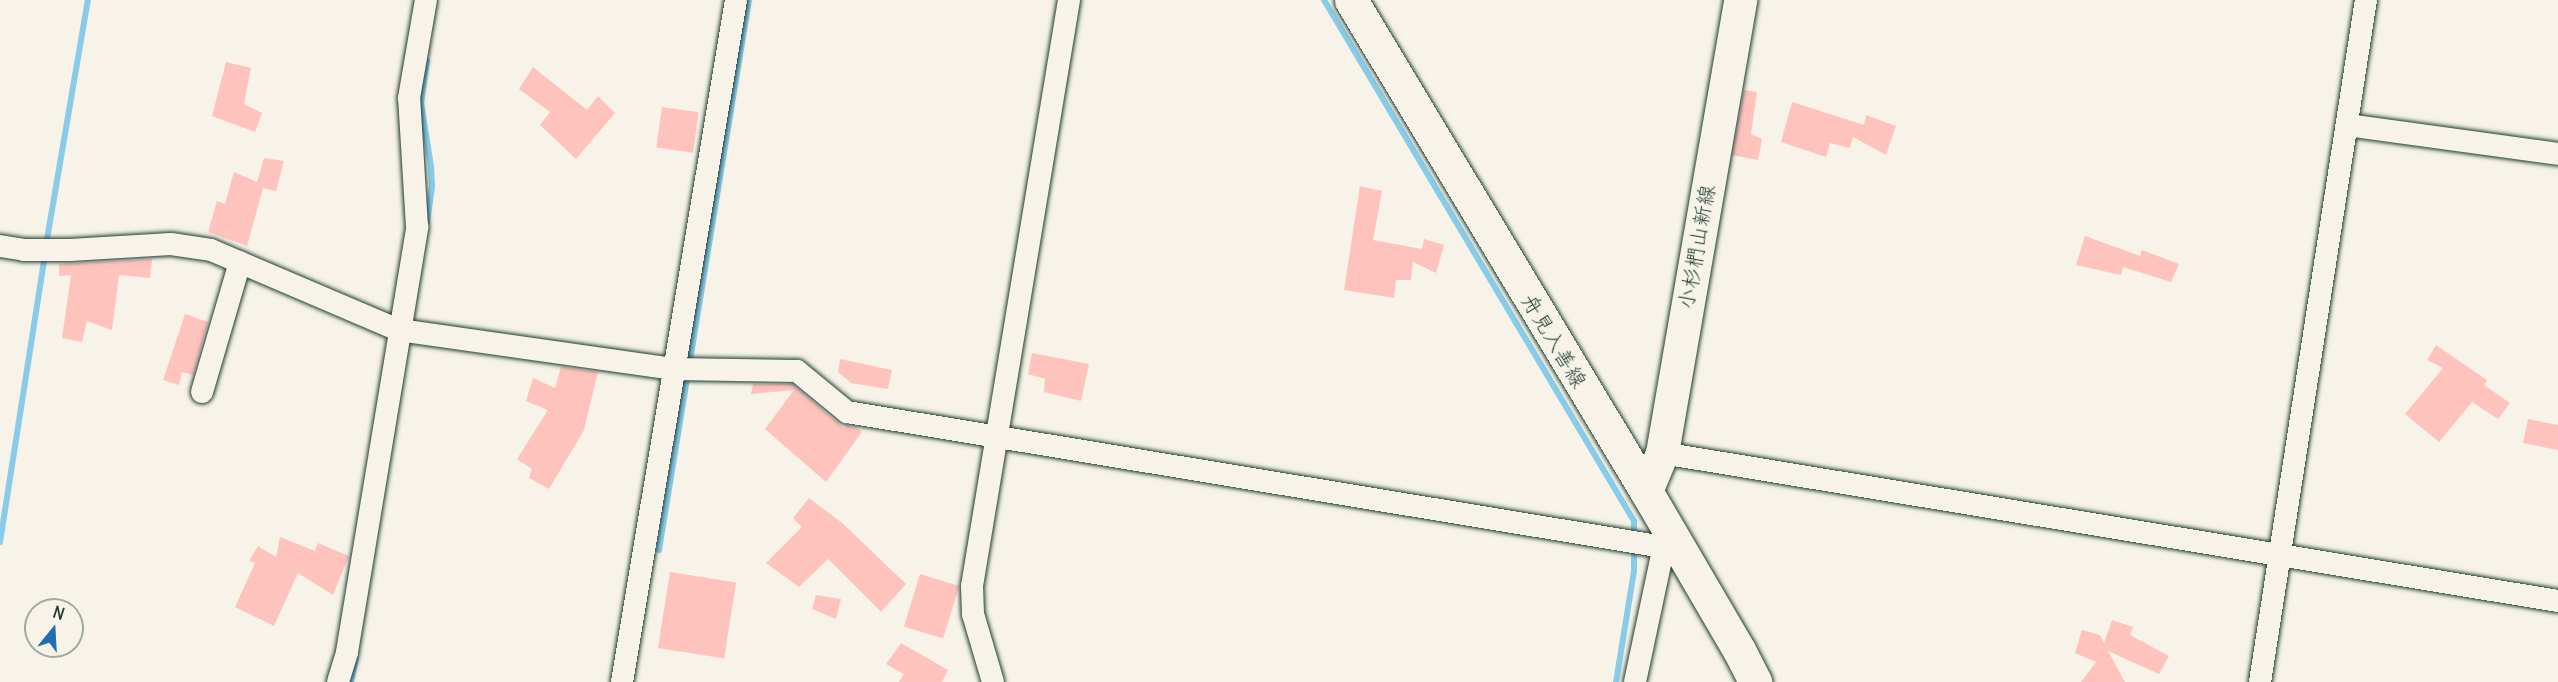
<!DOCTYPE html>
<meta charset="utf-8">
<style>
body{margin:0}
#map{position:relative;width:2558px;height:682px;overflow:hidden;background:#f7f3e8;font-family:Delius,"Klee One",sans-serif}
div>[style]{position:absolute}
.stream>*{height:6px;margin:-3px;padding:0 3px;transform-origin:3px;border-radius:3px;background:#89ccea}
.building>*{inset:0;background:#ffc3be;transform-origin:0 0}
.roads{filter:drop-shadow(0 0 2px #1f3d34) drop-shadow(0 0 2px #1f3d34)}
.street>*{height:22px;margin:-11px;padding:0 11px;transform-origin:11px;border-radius:11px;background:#f7f3e8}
.secondary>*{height:33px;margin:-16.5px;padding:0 16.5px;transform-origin:16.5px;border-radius:16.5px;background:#f7f3e8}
span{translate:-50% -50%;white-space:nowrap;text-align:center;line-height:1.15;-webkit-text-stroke:4.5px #f7f3e8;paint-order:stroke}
.street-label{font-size:21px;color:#1f3d34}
.north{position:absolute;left:24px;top:598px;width:60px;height:60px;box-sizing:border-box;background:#f7f3e8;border:2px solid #a1aaa0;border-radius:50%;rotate:18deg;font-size:16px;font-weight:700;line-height:24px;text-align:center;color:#1f3d34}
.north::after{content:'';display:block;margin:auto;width:21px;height:27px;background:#1f6fb2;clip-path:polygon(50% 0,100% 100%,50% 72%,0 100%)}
</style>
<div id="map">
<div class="stream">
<div style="left:1324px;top:0;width:606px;rotate:59.25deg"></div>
<div style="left:1634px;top:521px;width:50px;rotate:90deg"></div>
<div style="left:1634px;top:571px;width:112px;rotate:99.2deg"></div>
<div style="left:427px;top:61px;width:42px;rotate:98.1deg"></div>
<div style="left:421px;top:103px;width:64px;rotate:81deg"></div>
<div style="left:431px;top:166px;width:21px;rotate:87deg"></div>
<div style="left:432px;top:187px;width:36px;rotate:98deg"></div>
<div style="left:46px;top:245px;width:249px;rotate:-80.3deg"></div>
<div style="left:0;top:542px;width:291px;rotate:-81.1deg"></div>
<div style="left:659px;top:550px;width:557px;rotate:-80.71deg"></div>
<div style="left:351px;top:682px;width:24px;rotate:-78deg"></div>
</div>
<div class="building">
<div style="clip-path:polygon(226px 62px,251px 68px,244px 104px,262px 113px,255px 132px,212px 116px)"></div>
<div style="clip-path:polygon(533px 67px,587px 110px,598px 96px,615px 113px,576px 159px,540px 125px,550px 112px,519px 89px)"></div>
<div style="clip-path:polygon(1744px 90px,1757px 92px,1751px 134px,1762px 139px,1758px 160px,1732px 155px)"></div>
<div style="clip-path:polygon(1792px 102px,1864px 125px,1866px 115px,1896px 126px,1886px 155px,1853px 137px,1850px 148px,1830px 143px,1826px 157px,1781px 142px)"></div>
<div style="left:662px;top:107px;width:37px;height:41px;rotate:8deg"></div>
<div style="clip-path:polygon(264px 158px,284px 161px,276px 191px,263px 188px,247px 246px,208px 232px,217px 201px,225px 204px,234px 172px,257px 182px)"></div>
<div style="clip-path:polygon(1360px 186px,1382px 191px,1373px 240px,1422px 249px,1424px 239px,1444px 245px,1436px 273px,1413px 262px,1411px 280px,1396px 280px,1394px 298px,1344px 290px)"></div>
<div style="clip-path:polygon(2085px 236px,2140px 256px,2142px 250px,2179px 264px,2171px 282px,2123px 267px,2121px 275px,2076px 265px)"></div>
<div style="clip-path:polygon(152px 259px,150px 278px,119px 275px,112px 330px,87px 321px,82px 342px,62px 338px,71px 275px,59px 276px,59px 264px)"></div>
<div style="clip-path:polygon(185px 314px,208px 322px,193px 375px,182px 372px,179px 385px,163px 380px)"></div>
<div style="clip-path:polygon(2436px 345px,2487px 380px,2484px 385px,2510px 403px,2498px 419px,2472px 402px,2439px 442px,2405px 414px,2443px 368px,2427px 360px)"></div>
<div style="clip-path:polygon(1032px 353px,1089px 364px,1081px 401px,1044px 392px,1045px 379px,1028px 374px)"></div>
<div style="clip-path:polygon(840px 359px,892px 370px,888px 389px,851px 383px,838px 372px)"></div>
<div style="clip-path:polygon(561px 367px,598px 372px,584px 430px,549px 489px,529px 478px,532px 469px,517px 459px,548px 410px,526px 401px,533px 378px,555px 388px)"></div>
<div style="clip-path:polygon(753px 384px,792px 384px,844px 428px,845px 425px,856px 427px,862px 432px,826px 482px,765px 429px,794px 390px,751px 394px)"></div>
<div style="clip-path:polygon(2528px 419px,2558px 425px,2558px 450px,2523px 443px)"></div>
<div style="clip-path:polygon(809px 498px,841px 522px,906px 584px,881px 612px,828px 559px,799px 587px,766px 563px,802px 527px,793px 518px)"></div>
<div style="clip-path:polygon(280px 537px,315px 551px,318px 543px,349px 556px,333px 595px,298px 573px,274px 626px,235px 607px,255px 563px,249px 561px,258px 546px,276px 557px)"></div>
<div style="left:670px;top:572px;width:67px;height:77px;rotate:9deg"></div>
<div style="left:920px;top:574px;width:41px;height:55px;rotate:17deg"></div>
<div style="clip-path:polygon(816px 595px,841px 599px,836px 619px,812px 609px)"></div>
<div style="clip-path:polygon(2112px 620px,2133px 627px,2130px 635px,2169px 656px,2159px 674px,2108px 651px,2125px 682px,2081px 682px,2096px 662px,2075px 653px,2082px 630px,2100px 635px,2104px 643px)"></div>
<div style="clip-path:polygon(901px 643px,948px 670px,942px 682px,899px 682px,904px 674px,886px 664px)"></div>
</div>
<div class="roads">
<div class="street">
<div style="left:2347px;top:125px;width:213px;rotate:7.8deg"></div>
<div style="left:0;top:246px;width:24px;rotate:9deg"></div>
<div style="left:24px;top:250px;width:46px"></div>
<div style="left:70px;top:250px;width:101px;rotate:-3.4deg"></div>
<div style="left:171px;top:244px;width:40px;rotate:8.5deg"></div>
<div style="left:211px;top:250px;width:204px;rotate:23.1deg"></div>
<div style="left:399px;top:330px;width:278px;rotate:8.1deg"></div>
<div style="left:674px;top:369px;width:123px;rotate:0.9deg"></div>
<div style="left:797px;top:371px;width:65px;rotate:39.4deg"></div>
<div style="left:847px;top:412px;width:827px;rotate:9.39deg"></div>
<div style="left:202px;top:392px;width:135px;rotate:-73.7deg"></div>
<div style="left:1662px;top:453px;width:908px;rotate:9.38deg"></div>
<div style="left:338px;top:682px;width:31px;rotate:-73deg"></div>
<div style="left:347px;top:652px;width:431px;rotate:-80.6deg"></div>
<div style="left:417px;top:227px;width:129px;rotate:-93.5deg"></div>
<div style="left:409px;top:98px;width:99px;rotate:-80.2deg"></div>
<div style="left:622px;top:682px;width:691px;rotate:-80.51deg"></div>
<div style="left:993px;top:682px;width:71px;rotate:-106.4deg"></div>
<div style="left:973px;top:614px;width:28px;rotate:-92deg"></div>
<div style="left:972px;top:586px;width:594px;rotate:-80.6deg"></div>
<div style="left:1635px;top:682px;width:153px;rotate:-78deg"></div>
<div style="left:2260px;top:682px;width:690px;rotate:-81.17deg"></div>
</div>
<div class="secondary">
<div style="left:1351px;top:0;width:573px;rotate:59deg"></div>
<div style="left:1646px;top:491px;width:184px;rotate:59.7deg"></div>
<div style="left:1739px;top:650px;width:36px;rotate:63deg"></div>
<div style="left:1646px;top:491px;width:41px;rotate:-67.2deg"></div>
<div style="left:1662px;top:453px;width:460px;rotate:-80.2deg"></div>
</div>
</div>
<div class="street-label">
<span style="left:1697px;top:247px;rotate:-80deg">小杉椚山新線</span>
<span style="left:1554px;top:341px;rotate:59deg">舟見入善線</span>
</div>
<div class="north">N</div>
</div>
